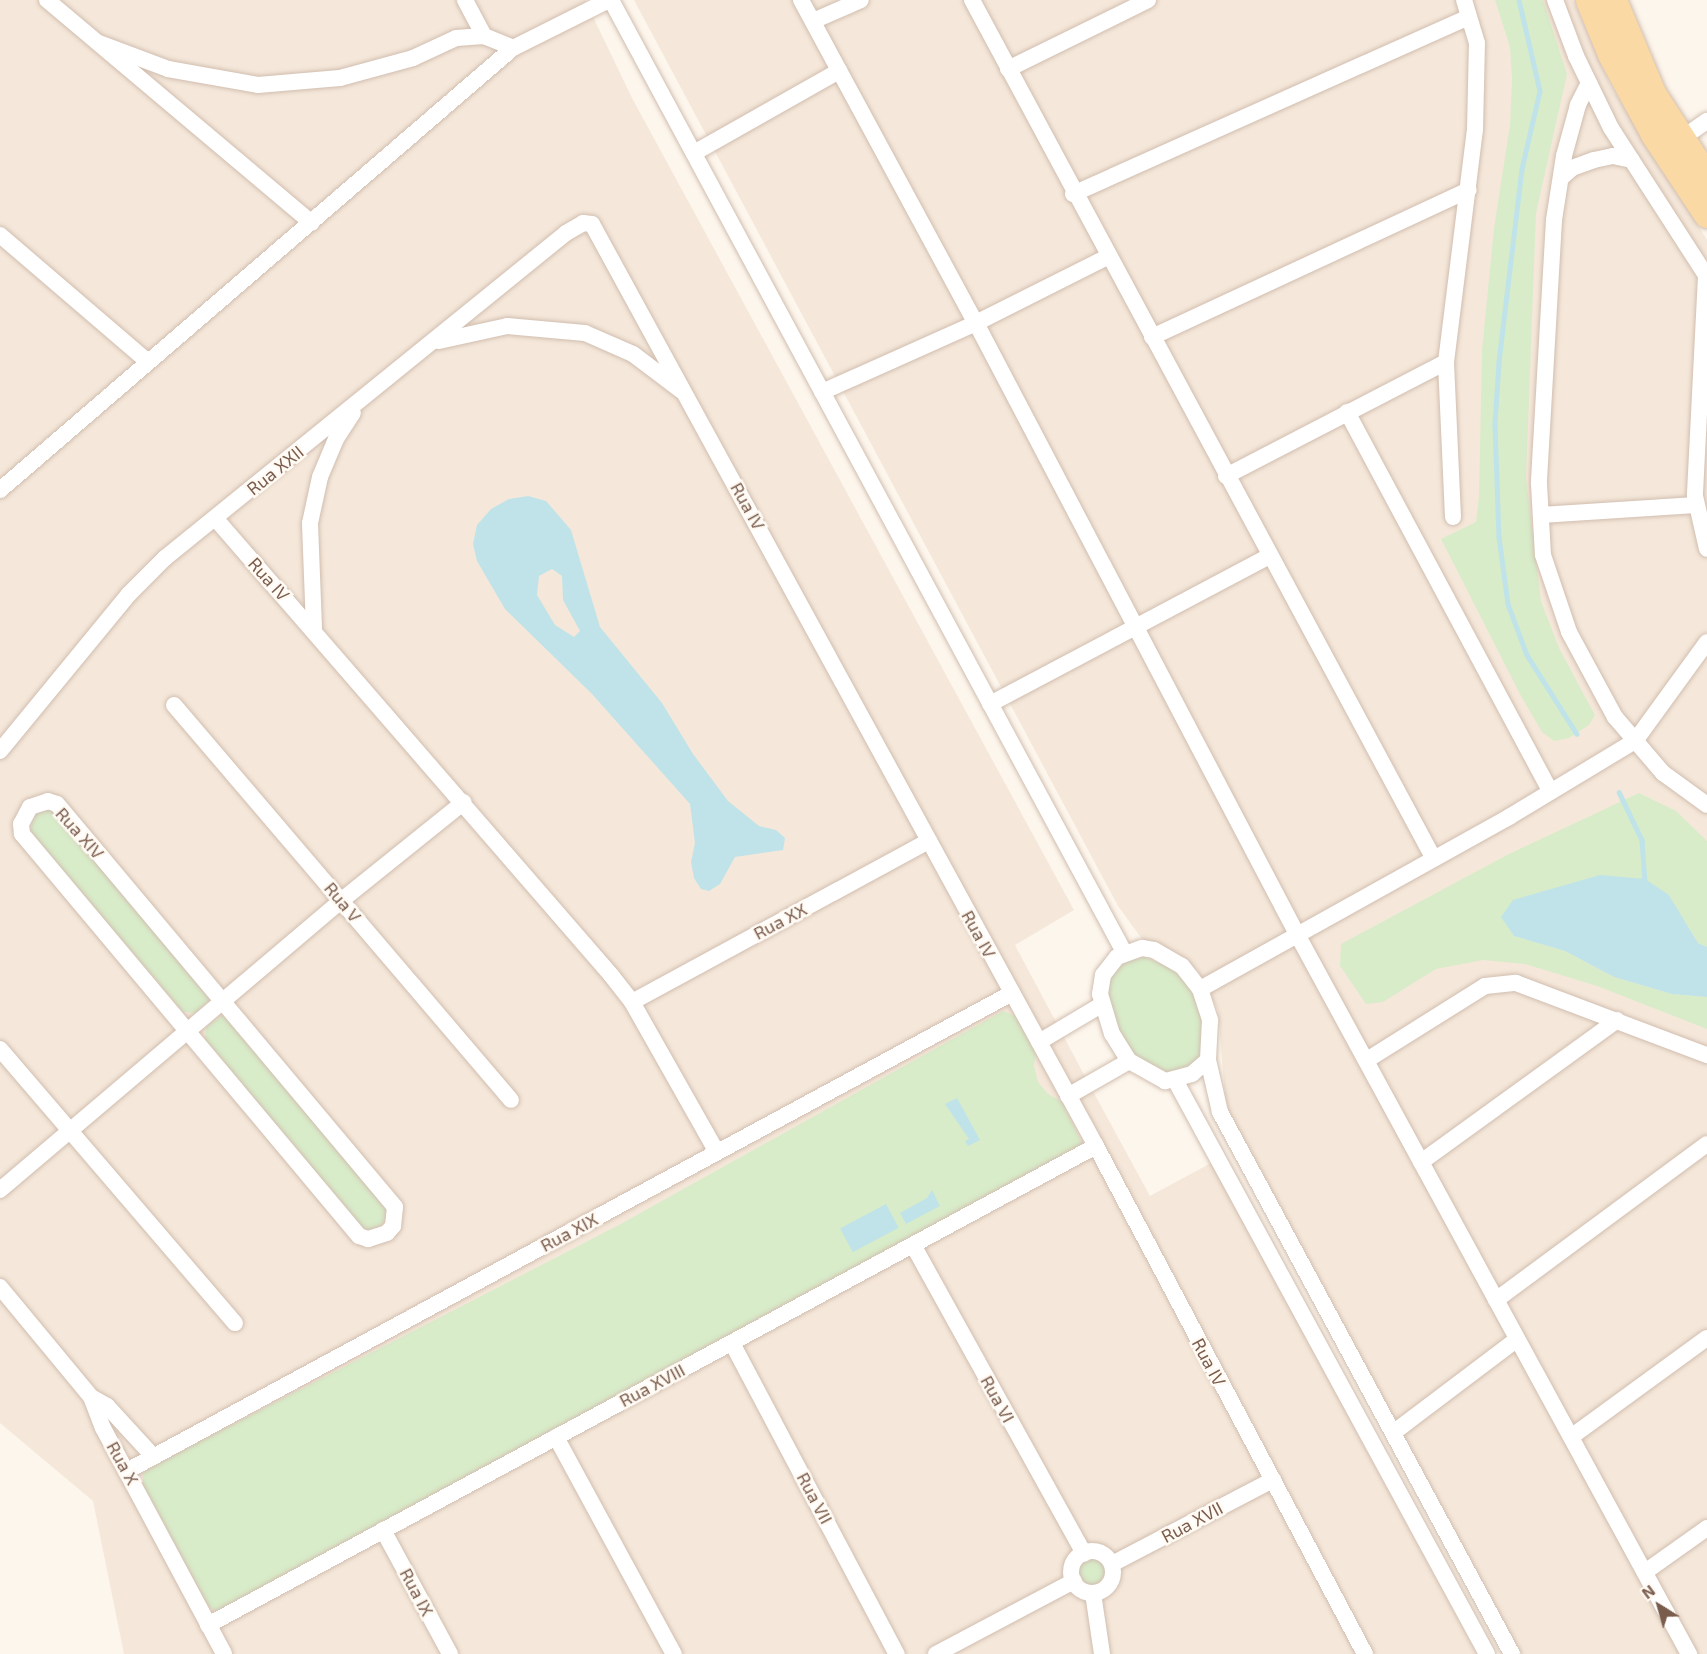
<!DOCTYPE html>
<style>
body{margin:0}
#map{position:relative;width:1707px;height:1654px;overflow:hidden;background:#fdf6ec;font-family:"Exo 2",sans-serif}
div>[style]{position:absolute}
.residential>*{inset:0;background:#f5e8da}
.green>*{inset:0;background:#d8ecc9}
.round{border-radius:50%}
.water>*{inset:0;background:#bfe3e8;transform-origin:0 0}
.stream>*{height:4.5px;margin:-2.25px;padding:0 2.25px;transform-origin:2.25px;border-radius:2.25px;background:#bfe3e8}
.roads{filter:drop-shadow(0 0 2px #d1beb0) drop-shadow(0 0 2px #d1beb0)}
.minor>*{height:16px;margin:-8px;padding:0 8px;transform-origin:8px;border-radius:8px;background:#fff}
.minor>.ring{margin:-8px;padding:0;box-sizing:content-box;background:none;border:16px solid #fff;border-radius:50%}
.primary>*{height:27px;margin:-13.5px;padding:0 13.5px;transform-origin:13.5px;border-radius:13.5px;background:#fbd9a5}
span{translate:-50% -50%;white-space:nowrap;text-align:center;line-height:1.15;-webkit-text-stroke:5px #fffaf3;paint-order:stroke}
.street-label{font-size:18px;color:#7a5c4d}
.north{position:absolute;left:1629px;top:1576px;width:60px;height:60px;-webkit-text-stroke:4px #fffaf3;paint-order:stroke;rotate:323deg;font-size:16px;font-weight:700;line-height:24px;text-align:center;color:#7a5c4d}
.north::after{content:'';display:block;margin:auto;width:21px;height:27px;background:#7a5c4d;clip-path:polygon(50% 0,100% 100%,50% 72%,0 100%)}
</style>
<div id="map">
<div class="residential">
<div style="clip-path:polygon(0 0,585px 0,632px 98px,1074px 910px,1015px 945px,1089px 1084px,1150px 1196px,1211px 1163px,1477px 1654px,124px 1654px,93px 1501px,0 1423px)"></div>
<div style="clip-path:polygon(634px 0,1573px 0,1610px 85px,1707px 240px,1707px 1654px,1521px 1654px,1226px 1108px,1218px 1010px,1197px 970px,1175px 953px,1142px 939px,1118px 906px)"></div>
</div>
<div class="green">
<div style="clip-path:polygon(1495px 0,1543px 0,1567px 74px,1536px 213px,1526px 478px,1541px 601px,1559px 648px,1595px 715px,1589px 725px,1569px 738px,1554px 741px,1542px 732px,1521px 696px,1441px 539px,1476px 522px,1479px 497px,1482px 350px,1494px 228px,1510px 125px,1512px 79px,1510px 47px)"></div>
<div style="clip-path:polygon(1639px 793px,1676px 811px,1707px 841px,1707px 947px,1698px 943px,1669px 895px,1514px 936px,1565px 951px,1614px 977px,1672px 994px,1707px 997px,1707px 1029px,1597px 986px,1525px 964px,1483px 960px,1436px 969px,1383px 1002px,1366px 1004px,1340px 966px,1341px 944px,1507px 855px)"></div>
<div style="clip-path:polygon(44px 808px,55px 810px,212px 998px,196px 1013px,183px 1012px,30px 833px,34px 814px)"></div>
<div style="clip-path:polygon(1142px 955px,1176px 971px,1193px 993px,1203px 1021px,1201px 1056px,1188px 1067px,1165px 1073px,1134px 1056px,1119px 1031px,1107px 994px,1110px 977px,1122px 962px)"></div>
<div style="clip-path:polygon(1003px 1011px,1015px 1016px,1036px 1050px,1034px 1066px,1038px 1082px,1048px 1094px,1062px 1102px,1083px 1145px,217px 1612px,208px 1606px,143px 1485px,143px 1474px,150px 1467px,617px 1226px)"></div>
<div style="clip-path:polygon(224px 1014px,386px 1205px,387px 1216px,381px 1225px,371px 1230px,360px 1228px,205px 1040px,206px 1027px)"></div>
<div class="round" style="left:1076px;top:1555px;width:34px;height:34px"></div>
</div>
<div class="water">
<div style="clip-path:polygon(evenodd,528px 496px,546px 501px,571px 530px,600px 627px,662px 703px,693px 754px,728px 801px,759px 826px,776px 830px,785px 838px,783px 850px,735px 857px,720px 884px,709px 891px,701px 889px,694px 878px,691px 862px,695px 843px,690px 804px,592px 694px,505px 609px,477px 561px,473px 544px,477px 525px,491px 509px,509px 499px,528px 496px,552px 569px,562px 576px,563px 600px,580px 631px,574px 637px,555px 625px,537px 595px,539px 576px,552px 569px)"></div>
<div style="clip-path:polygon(1600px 875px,1645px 879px,1669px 895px,1698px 943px,1707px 947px,1707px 997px,1672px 994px,1614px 977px,1565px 951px,1514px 936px,1501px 917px,1513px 900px)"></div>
<div style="clip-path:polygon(957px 1098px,980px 1140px,968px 1146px,965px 1141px,969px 1139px,945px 1104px)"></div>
<div style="clip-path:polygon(932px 1190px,940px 1206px,906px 1224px,900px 1213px,927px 1198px)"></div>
<div style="left:886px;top:1204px;width:27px;height:52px;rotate:62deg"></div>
</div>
<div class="stream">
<div style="left:1519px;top:0;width:93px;rotate:77deg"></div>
<div style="left:1540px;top:91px;width:80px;rotate:103deg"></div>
<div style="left:1522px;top:169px;width:195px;rotate:96.8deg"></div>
<div style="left:1499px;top:363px;width:61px;rotate:93.8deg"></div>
<div style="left:1495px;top:424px;width:113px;rotate:88deg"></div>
<div style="left:1499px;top:537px;width:68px;rotate:82.3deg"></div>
<div style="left:1508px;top:604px;width:54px;rotate:69.6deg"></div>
<div style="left:1527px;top:655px;width:93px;rotate:57.7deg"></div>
<div style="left:1619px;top:792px;width:53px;rotate:64.4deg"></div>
<div style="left:1642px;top:840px;width:39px;rotate:86deg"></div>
</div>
<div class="roads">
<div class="minor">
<div style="left:47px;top:0;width:346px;rotate:40.1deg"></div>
<div style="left:465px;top:0;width:41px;rotate:62.2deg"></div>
<div style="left:611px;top:0;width:1081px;rotate:61.68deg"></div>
<div style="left:801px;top:0;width:367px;rotate:61.6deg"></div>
<div style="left:976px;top:323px;width:692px;rotate:62.29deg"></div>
<div style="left:1298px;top:936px;width:818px;rotate:61.43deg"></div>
<div style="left:972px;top:0;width:975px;rotate:61.73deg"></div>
<div style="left:1555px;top:0;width:60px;rotate:69.4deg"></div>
<div style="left:1576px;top:56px;width:80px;rotate:64.1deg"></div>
<div style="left:1611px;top:128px;width:177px;rotate:57.2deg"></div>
<div style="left:813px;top:21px;width:52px;rotate:-23.6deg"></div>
<div style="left:99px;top:43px;width:74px;rotate:20.6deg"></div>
<div style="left:168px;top:69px;width:91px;rotate:10.1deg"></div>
<div style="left:258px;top:85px;width:82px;rotate:-4.9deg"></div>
<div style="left:340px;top:78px;width:76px;rotate:-15.3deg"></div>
<div style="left:413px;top:58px;width:47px;rotate:-24.9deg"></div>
<div style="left:456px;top:38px;width:28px;rotate:-4deg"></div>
<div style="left:484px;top:36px;width:31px;rotate:22deg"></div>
<div style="left:1008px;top:69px;width:156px;rotate:-26.2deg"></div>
<div style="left:1589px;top:83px;width:25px;rotate:117deg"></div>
<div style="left:1578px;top:105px;width:53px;rotate:105.4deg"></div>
<div style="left:1564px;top:156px;width:65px;rotate:98.9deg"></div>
<div style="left:1554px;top:220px;width:264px;rotate:93.3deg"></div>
<div style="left:1539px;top:484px;width:71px;rotate:86.8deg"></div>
<div style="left:1543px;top:555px;width:81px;rotate:71.3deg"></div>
<div style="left:1569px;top:632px;width:97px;rotate:61.6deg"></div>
<div style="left:1615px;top:717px;width:74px;rotate:49.4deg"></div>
<div style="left:1663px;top:773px;width:54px;rotate:36deg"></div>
<div style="left:1681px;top:139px;width:32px;rotate:-35deg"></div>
<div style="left:694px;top:153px;width:167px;rotate:-29.5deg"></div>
<div style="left:1561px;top:178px;width:15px;rotate:-42deg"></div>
<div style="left:1572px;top:168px;width:23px;rotate:-20deg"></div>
<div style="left:1594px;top:160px;width:19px;rotate:-12deg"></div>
<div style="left:1613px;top:156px;width:19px;rotate:12deg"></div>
<div style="left:1073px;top:194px;width:433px;rotate:-24.1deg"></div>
<div style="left:0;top:235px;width:194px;rotate:40.6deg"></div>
<div style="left:1706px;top:276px;width:220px;rotate:92.9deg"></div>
<div style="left:1695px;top:496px;width:54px;rotate:77.2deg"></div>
<div style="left:1152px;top:337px;width:349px;rotate:-24.9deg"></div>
<div style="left:439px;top:341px;width:70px;rotate:-12.4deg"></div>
<div style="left:507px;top:326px;width:78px;rotate:5.1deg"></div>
<div style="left:585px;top:333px;width:52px;rotate:23.6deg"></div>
<div style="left:633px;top:354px;width:61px;rotate:37.1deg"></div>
<div style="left:822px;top:392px;width:169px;rotate:-24.1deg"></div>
<div style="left:976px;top:323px;width:149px;rotate:-26.7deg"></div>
<div style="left:1347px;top:412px;width:430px;rotate:61.8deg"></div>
<div style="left:1226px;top:476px;width:248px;rotate:-27.4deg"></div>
<div style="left:0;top:490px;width:677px;rotate:-40.75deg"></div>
<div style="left:513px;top:48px;width:107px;rotate:-26.6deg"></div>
<div style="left:1541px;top:515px;width:155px;rotate:-3.7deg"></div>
<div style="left:1453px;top:517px;width:155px;rotate:-92.6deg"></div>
<div style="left:1446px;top:362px;width:234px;rotate:-82.9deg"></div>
<div style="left:1475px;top:130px;width:87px;rotate:-88.7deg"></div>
<div style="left:1477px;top:43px;width:45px;rotate:-106.8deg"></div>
<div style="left:215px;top:518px;width:605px;rotate:49.09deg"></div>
<div style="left:611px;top:975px;width:34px;rotate:52deg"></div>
<div style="left:632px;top:1002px;width:172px;rotate:60.5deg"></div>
<div style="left:314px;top:628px;width:105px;rotate:-92.2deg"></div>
<div style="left:310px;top:523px;width:47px;rotate:-77.7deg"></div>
<div style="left:320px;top:477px;width:41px;rotate:-67.2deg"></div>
<div style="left:336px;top:439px;width:31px;rotate:-57deg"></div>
<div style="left:990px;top:704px;width:317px;rotate:-27.9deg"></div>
<div style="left:174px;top:705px;width:519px;rotate:49.53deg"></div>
<div style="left:0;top:751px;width:203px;rotate:-50.6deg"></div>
<div style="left:129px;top:594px;width:51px;rotate:-45deg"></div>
<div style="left:165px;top:558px;width:516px;rotate:-39.02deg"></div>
<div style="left:566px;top:233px;width:20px;rotate:-30deg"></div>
<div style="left:583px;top:223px;width:9px;rotate:6deg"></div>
<div style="left:592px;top:224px;width:1051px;rotate:61.34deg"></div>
<div style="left:1096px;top:1146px;width:575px;rotate:62.1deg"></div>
<div style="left:48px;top:801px;width:9px;rotate:18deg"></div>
<div style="left:57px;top:804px;width:526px;rotate:50.01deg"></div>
<div style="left:395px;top:1207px;width:19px;rotate:96deg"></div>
<div style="left:393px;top:1226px;width:9px;rotate:131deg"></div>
<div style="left:387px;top:1233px;width:20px;rotate:162deg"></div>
<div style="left:368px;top:1239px;width:9px;rotate:-162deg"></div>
<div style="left:359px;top:1236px;width:525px;rotate:-129.97deg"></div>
<div style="left:22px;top:834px;width:10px;rotate:-96deg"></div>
<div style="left:21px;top:824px;width:19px;rotate:-62deg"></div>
<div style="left:30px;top:807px;width:19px;rotate:-18deg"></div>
<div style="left:1200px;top:989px;width:354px;rotate:-29.1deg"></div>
<div style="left:1509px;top:817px;width:147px;rotate:-31.1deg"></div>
<div style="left:1635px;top:741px;width:122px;rotate:-54deg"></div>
<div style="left:632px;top:1002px;width:338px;rotate:-28.5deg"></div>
<div style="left:1039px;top:1042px;width:72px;rotate:-30.8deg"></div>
<div style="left:0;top:1049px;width:361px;rotate:49.4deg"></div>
<div style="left:1208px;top:1060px;width:21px;rotate:139deg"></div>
<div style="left:1192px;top:1074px;width:28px;rotate:165deg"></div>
<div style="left:1165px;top:1081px;width:41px;rotate:-150.9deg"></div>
<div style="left:1129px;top:1061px;width:32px;rotate:-122deg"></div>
<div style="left:1112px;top:1034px;width:42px;rotate:-106.7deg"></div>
<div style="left:1100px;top:994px;width:19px;rotate:-81deg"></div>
<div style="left:1103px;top:975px;width:23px;rotate:-52deg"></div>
<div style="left:1117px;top:957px;width:27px;rotate:-20deg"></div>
<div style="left:1142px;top:948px;width:12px;rotate:9deg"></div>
<div style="left:1154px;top:950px;width:32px;rotate:30deg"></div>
<div style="left:1182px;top:966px;width:29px;rotate:52deg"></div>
<div style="left:1200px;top:989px;width:33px;rotate:72deg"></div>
<div style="left:1210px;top:1020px;width:40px;rotate:92.9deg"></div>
<div style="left:1208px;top:1060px;width:53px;rotate:77deg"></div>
<div style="left:1220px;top:1112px;width:616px;rotate:61.69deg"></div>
<div style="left:1367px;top:1060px;width:139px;rotate:-32.1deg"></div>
<div style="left:1485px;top:986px;width:31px;rotate:-6deg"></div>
<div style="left:1516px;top:983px;width:204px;rotate:20.7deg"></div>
<div style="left:1175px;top:1080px;width:653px;rotate:61.47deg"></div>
<div style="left:1068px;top:1096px;width:70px;rotate:-29.8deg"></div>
<div style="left:1421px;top:1162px;width:242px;rotate:-35.9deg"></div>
<div style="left:0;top:1190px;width:448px;rotate:-40.3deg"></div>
<div style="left:342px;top:900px;width:156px;rotate:-38.8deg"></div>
<div style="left:913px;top:1245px;width:353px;rotate:61deg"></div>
<div style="left:0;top:1287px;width:143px;rotate:50.4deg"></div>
<div style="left:91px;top:1397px;width:33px;rotate:69deg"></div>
<div style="left:103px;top:1428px;width:256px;rotate:61.8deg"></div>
<div style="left:1496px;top:1300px;width:262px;rotate:-36.5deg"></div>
<div style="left:732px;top:1343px;width:352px;rotate:62.1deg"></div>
<div style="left:91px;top:1397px;width:18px;rotate:29deg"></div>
<div style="left:107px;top:1406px;width:68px;rotate:47.4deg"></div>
<div style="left:1393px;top:1433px;width:154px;rotate:-37.1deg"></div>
<div style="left:556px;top:1437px;width:247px;rotate:61.5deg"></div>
<div style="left:1571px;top:1437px;width:168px;rotate:-36.1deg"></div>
<div style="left:127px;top:1471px;width:1006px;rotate:-28.37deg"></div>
<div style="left:383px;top:1530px;width:141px;rotate:61.6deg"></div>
<div class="ring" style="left:1071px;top:1551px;width:26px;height:26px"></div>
<div style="left:1112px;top:1564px;width:182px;rotate:-27.6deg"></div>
<div style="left:1645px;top:1572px;width:76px;rotate:-35.4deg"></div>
<div style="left:1093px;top:1593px;width:62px;rotate:81.6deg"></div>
<div style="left:208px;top:1625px;width:1009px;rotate:-28.34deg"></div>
<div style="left:936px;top:1654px;width:156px;rotate:-27.9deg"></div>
</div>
<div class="primary">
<div style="left:1589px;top:0;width:58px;rotate:67.8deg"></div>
<div style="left:1611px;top:54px;width:91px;rotate:61.7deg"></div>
<div style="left:1654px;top:134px;width:96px;rotate:56.5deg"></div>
<div style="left:1613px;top:0;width:101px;rotate:67.2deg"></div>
<div style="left:1652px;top:93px;width:101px;rotate:57.1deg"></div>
</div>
</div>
<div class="street-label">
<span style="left:275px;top:470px;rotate:-39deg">Rua XXII</span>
<span style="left:748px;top:506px;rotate:61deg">Rua IV</span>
<span style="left:269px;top:579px;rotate:48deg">Rua IV</span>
<span style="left:80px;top:833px;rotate:48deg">Rua XIV</span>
<span style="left:343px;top:902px;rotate:50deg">Rua V</span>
<span style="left:780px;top:921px;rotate:-28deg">Rua XX</span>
<span style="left:979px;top:934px;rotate:61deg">Rua IV</span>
<span style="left:569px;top:1232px;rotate:-28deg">Rua XIX</span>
<span style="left:1209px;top:1362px;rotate:62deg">Rua IV</span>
<span style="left:652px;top:1385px;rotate:-28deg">Rua XVIII</span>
<span style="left:998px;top:1399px;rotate:61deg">Rua VI</span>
<span style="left:123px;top:1463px;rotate:61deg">Rua X</span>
<span style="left:815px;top:1498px;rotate:62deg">Rua VII</span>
<span style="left:1192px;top:1522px;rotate:-28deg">Rua XVII</span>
<span style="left:417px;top:1592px;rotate:62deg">Rua IX</span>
</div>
<div class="north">N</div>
</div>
